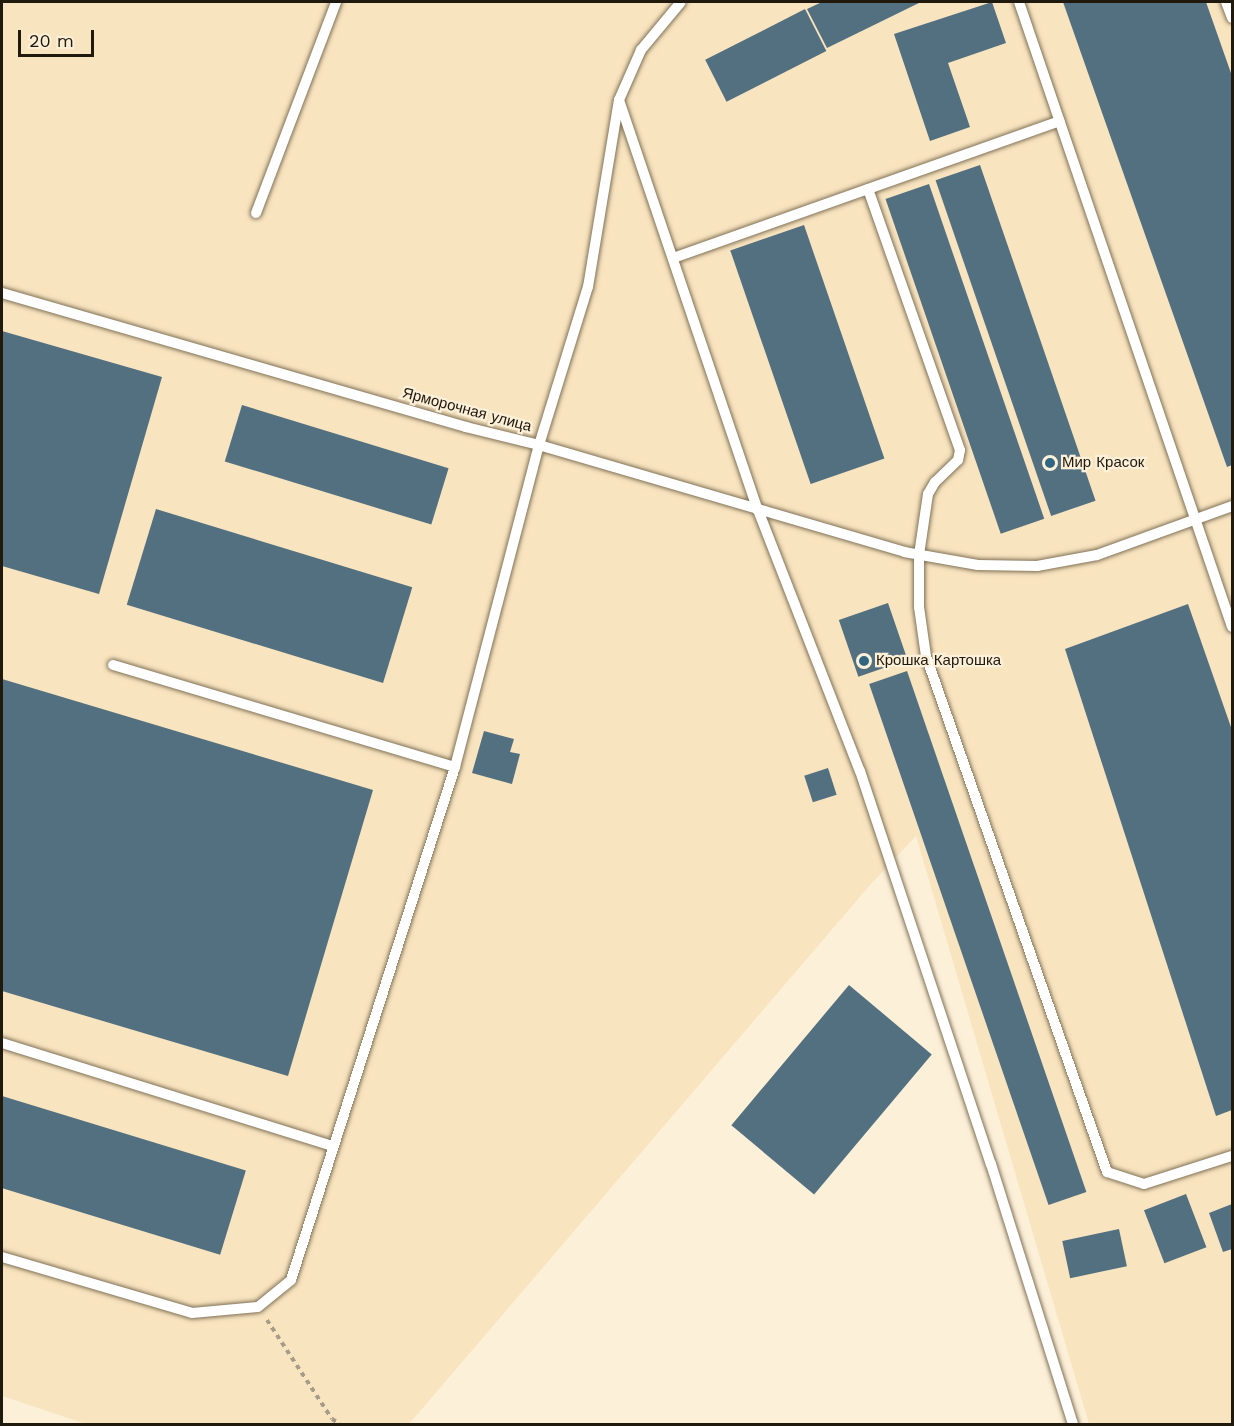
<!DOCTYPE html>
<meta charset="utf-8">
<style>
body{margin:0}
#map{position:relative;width:1234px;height:1426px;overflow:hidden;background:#fdf0d8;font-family:"Work Sans",sans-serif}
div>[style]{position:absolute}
.built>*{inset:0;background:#f8e4bf}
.building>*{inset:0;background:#537081;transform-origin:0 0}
.path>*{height:4px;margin-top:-2px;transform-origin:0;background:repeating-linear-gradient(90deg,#a69c89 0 4.5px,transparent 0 9px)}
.roads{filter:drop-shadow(0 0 2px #817258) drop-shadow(0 0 2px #817258)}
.lane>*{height:10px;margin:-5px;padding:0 5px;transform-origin:5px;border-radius:5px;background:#fff}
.dots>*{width:16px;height:16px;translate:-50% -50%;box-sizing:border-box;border:3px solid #fdf0d8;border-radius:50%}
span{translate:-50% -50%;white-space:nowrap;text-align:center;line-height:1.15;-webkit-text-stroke:4.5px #fdf0d8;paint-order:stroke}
.street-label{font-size:15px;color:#1f190e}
.poi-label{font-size:15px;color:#1f190e}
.left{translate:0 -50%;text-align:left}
.frame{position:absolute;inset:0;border:3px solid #1f190e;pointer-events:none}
.scale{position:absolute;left:18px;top:30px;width:76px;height:27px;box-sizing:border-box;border:3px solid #1f190e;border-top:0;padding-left:8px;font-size:18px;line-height:21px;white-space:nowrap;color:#1f190e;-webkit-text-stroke:4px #fdf0d8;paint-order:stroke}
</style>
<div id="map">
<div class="built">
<div style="clip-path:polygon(2px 2px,1232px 2px,1232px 1424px,1089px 1424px,916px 836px,870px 885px,409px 1424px,86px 1424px,2px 1396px)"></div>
</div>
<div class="building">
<div style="clip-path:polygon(822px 2px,921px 2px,827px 48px,807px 9px)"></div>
<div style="clip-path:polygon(992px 2px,1006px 43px,948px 63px,970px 127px,930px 141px,894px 34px)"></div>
<div style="clip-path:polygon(1063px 2px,1206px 2px,1232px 76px,1232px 465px,1227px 467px)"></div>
<div style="left:805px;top:9px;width:47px;height:112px;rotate:63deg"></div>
<div style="left:980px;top:165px;width:355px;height:47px;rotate:71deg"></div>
<div style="left:929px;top:184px;width:354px;height:46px;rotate:71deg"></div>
<div style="left:804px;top:225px;width:247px;height:78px;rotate:71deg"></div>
<div style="clip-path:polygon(2px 331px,162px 377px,99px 594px,2px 566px)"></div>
<div style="left:242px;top:405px;width:216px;height:59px;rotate:17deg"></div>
<div style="left:156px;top:509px;width:268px;height:100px;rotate:17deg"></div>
<div style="left:888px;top:603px;width:60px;height:52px;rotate:71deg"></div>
<div style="clip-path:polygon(1188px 604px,1232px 730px,1232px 1110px,1216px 1116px,1065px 649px)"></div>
<div style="left:907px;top:671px;width:551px;height:40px;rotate:71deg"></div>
<div style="clip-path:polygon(2px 679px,373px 790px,288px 1076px,2px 991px)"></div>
<div style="clip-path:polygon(484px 731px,514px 739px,510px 752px,520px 754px,512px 784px,472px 773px)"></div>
<div style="left:828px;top:768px;width:28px;height:25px;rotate:72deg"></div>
<div style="left:849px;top:985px;width:108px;height:183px;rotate:40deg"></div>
<div style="left:2px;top:1096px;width:255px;height:88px;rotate:17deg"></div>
<div style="left:1186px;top:1194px;width:57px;height:45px;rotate:69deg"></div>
<div style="clip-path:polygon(1232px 1204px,1232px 1249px,1223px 1252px,1209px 1213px)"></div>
<div style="left:1119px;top:1229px;width:38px;height:58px;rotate:78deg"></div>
</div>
<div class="path">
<div style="left:267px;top:1320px;width:118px;rotate:56.7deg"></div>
<div style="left:332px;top:1419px;width:9px;rotate:32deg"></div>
</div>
<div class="roads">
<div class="lane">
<div style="left:1019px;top:2px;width:660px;rotate:71.18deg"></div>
<div style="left:1226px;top:2px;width:17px;rotate:69deg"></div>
<div style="left:620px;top:103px;width:430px;rotate:71.3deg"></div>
<div style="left:758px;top:510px;width:280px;rotate:68.7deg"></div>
<div style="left:860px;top:771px;width:414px;rotate:71.6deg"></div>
<div style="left:991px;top:1164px;width:273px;rotate:72.5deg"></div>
<div style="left:868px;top:189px;width:277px;rotate:70.6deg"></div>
<div style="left:960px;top:450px;width:10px;rotate:101deg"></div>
<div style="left:958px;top:460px;width:32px;rotate:136deg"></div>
<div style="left:935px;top:482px;width:14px;rotate:120deg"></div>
<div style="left:928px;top:494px;width:62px;rotate:98.4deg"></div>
<div style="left:919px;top:555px;width:52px;rotate:90deg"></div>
<div style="left:919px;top:607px;width:49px;rotate:81.9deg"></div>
<div style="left:926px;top:656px;width:547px;rotate:70.67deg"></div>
<div style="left:1107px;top:1172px;width:39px;rotate:18deg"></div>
<div style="left:1144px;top:1184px;width:92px;rotate:-17.7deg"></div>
<div style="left:256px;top:213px;width:226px;rotate:-69.2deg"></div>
<div style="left:673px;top:258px;width:410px;rotate:-19.5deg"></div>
<div style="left:2px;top:293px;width:483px;rotate:16.1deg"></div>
<div style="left:466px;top:427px;width:75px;rotate:13.9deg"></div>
<div style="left:539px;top:445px;width:380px;rotate:16.3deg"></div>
<div style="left:904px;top:552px;width:75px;rotate:10deg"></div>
<div style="left:978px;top:565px;width:59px;rotate:1deg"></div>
<div style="left:1037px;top:566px;width:61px;rotate:-10.4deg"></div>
<div style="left:1097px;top:555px;width:144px;rotate:-19.9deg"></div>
<div style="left:113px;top:665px;width:357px;rotate:16.6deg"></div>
<div style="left:2px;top:1043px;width:347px;rotate:17.3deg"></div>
<div style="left:2px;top:1257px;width:198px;rotate:16.4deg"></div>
<div style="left:192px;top:1313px;width:66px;rotate:-5.2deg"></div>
<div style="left:258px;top:1307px;width:43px;rotate:-39.3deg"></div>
<div style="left:291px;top:1280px;width:539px;rotate:-72.27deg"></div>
<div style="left:455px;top:767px;width:333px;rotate:-75.4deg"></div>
<div style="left:539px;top:445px;width:165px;rotate:-72.8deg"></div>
<div style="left:588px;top:287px;width:190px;rotate:-80.6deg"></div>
<div style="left:619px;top:100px;width:55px;rotate:-66.3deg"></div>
<div style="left:641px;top:50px;width:62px;rotate:-50.2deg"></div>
</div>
</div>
<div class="dots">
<div style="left:1050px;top:463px;background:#306681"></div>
<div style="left:864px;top:661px;background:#306681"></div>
</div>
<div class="street-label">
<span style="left:467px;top:410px;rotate:15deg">Ярморочная улица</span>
</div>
<div class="poi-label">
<span class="left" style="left:1062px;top:463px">Мир Красок</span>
<span class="left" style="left:876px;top:661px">Крошка Картошка</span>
</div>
<div class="frame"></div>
<div class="scale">20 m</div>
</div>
